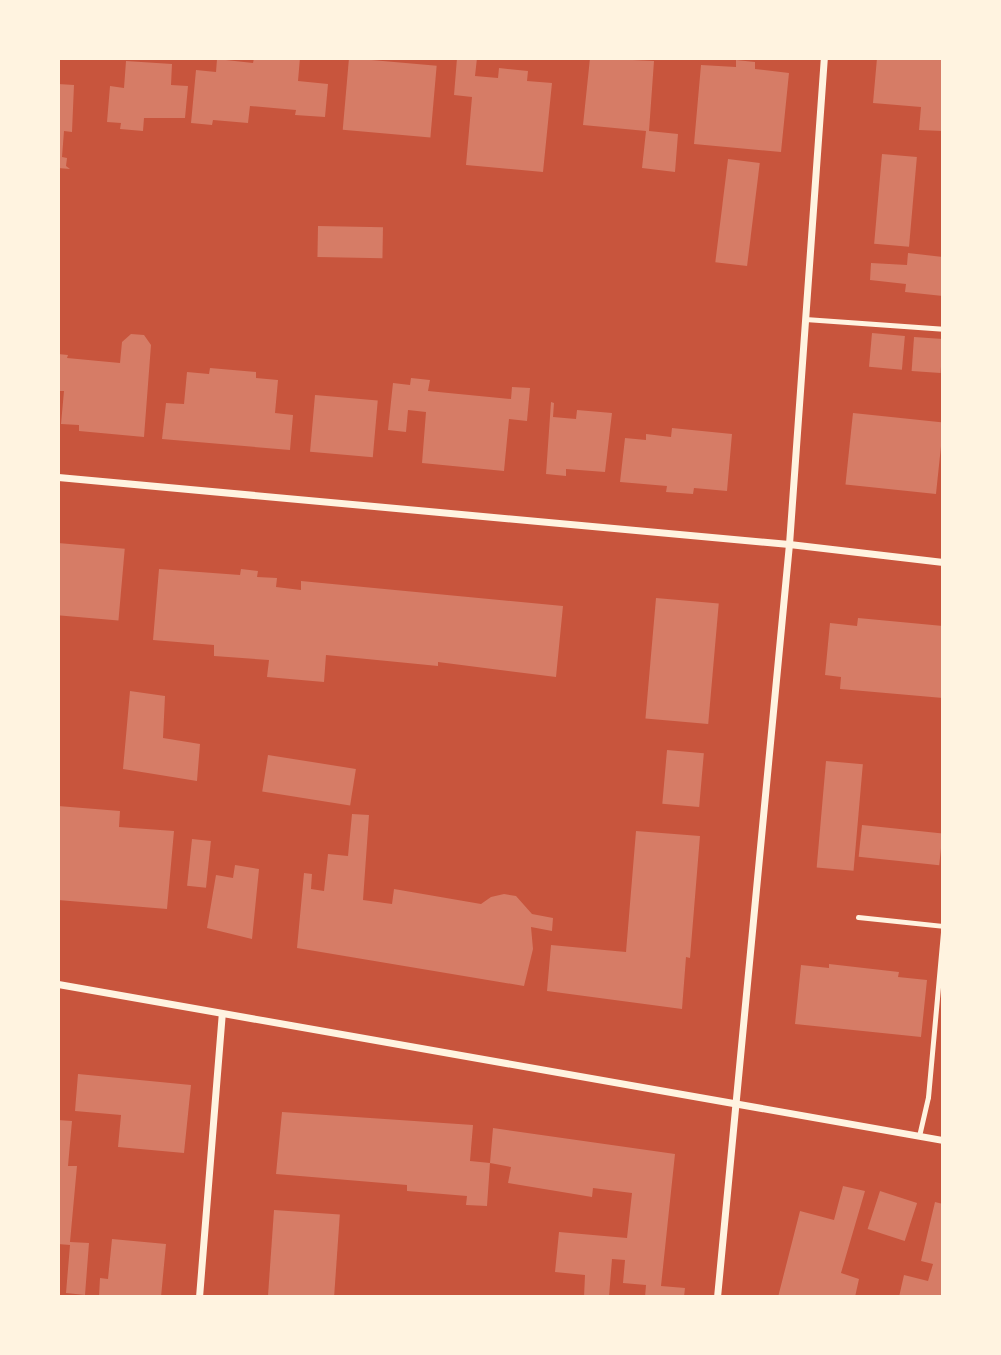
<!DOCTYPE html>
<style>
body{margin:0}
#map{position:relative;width:1001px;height:1355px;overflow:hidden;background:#c8553d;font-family:Quicksand,sans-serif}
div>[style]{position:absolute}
.building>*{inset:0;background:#d67c66;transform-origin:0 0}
.service>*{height:5px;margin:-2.5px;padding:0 2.5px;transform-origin:2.5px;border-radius:2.5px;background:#fff3e0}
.minor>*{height:7px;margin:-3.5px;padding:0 3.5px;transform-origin:3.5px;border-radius:3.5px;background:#fff3e0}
span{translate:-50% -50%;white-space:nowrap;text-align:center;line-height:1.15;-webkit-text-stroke:7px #fff3e0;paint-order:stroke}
.frame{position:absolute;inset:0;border:60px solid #fff3e0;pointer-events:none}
</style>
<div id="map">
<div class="building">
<div style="clip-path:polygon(254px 58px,300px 58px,298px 81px,328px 84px,325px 117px,295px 115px,296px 110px,250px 106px,248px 123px,213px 120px,212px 125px,191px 123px,196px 70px,216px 72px,217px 59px,253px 63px)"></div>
<div style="left:349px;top:58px;width:88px;height:72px;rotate:5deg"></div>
<div style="clip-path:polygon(457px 58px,477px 58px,475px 76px,498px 78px,499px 68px,528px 71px,527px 81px,552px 83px,543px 172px,466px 165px,472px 97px,454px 95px)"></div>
<div style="clip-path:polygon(590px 58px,654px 61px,649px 131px,678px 134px,675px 172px,642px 168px,646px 131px,583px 125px)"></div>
<div style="clip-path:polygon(877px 58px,943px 58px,943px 131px,919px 130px,921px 107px,873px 103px)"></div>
<div style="clip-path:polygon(736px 60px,755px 62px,755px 69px,789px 73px,781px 152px,694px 144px,701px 65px,736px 67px)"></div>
<div style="clip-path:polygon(126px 61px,172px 64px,171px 85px,188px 86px,185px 118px,144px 118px,143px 131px,120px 129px,121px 123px,107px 122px,110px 86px,124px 88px)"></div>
<div style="clip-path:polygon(58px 84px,74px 85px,72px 132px,64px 131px,62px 157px,67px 158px,66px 166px,70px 169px,58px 168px)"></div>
<div style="left:882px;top:154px;width:35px;height:90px;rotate:5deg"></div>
<div style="left:728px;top:159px;width:32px;height:104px;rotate:7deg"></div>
<div style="left:318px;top:226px;width:65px;height:31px;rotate:1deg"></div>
<div style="clip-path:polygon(908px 253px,943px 257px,943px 296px,905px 292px,906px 284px,870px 280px,871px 263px,907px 265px)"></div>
<div style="left:872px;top:333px;width:33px;height:34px;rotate:5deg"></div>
<div style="clip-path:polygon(131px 334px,144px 335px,151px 345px,144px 437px,79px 431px,79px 425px,61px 424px,64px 391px,58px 391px,58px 354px,68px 355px,67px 358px,120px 363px,122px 342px)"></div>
<div style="left:914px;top:337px;width:29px;height:34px;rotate:4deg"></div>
<div style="clip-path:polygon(210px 368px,256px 372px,256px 378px,278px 380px,275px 413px,293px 415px,290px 450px,162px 439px,166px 403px,184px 404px,187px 372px,209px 374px)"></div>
<div style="clip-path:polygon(411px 378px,430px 380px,428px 391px,511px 399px,512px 387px,530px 388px,527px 421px,509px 419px,504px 471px,422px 463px,426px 412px,408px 410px,406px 432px,388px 430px,393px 383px,410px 385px)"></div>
<div style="left:315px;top:395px;width:63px;height:57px;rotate:5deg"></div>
<div style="clip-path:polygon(551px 402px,554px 403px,553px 417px,576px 419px,577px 410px,612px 413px,605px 472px,566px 469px,566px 476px,546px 474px)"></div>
<div style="left:853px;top:413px;width:91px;height:72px;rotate:6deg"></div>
<div style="clip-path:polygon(672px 428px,732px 434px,727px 491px,694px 488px,693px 494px,666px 492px,667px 486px,620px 482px,625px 438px,646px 440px,646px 434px,671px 437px)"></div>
<div style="left:58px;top:543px;width:67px;height:72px;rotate:5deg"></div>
<div style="clip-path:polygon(159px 569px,240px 575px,241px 569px,258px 571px,257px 577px,277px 578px,276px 587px,301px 590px,301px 581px,563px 606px,556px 677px,438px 662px,438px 666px,326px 655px,324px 682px,267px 677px,269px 660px,214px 656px,214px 645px,153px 640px)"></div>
<div style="left:656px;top:598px;width:63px;height:121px;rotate:5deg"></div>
<div style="clip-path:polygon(858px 618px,943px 626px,943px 698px,840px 689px,841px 677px,825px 675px,830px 623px,857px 626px)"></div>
<div style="clip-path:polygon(130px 691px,165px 696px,163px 738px,200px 744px,197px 781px,123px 769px)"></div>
<div style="left:667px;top:750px;width:37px;height:54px;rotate:5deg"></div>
<div style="left:268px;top:755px;width:89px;height:37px;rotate:9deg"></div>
<div style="left:826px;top:761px;width:37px;height:107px;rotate:5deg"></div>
<div style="clip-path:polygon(58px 806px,120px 811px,119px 827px,174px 831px,167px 909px,58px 900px)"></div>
<div style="clip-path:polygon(352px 814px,369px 815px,363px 900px,392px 904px,394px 889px,481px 904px,491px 897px,504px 894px,516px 896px,532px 914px,553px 918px,552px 931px,531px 927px,533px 949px,524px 986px,297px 948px,304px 873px,312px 874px,311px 889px,324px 891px,328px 854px,348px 856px)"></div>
<div style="left:862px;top:825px;width:81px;height:32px;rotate:6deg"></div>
<div style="clip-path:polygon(636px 831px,700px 836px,690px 958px,686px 957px,682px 1009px,547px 991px,551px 945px,626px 952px)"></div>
<div style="left:192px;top:839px;width:19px;height:47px;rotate:6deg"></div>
<div style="clip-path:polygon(235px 865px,259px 869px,252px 939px,207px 928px,216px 875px,233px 878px)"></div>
<div style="clip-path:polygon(829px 964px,899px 972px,898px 977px,927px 980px,921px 1037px,795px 1024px,801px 965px,829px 968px)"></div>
<div style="clip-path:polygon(78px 1074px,191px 1085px,184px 1153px,118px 1147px,121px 1115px,75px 1111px)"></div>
<div style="clip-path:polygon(282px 1112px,473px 1125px,470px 1161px,490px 1163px,487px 1206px,466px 1205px,467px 1196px,407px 1191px,407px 1185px,276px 1174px)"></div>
<div style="clip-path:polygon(58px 1120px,72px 1121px,68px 1166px,77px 1166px,70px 1242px,89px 1243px,85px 1295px,66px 1293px,70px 1245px,58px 1244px)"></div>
<div style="clip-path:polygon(493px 1128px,675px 1154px,661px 1286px,685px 1288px,684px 1297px,645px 1297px,646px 1285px,623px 1283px,625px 1260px,612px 1259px,609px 1297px,584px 1297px,585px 1275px,555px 1272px,559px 1232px,627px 1238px,632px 1193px,593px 1188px,592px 1197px,508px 1183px,511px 1167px,490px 1163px)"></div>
<div style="clip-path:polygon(843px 1186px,865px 1191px,841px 1273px,859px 1279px,855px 1297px,778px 1297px,800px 1211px,834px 1220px)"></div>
<div style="left:880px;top:1191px;width:39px;height:40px;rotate:18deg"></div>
<div style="clip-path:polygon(935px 1202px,943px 1204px,943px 1297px,899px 1297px,904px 1275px,928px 1281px,933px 1264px,921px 1261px)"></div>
<div style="left:274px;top:1210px;width:66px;height:87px;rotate:4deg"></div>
<div style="clip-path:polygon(112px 1239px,166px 1244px,161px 1297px,99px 1297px,100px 1278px,108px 1279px)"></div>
</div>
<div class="service">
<div style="left:805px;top:319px;width:138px;rotate:4.1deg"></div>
<div style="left:858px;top:917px;width:85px;rotate:6deg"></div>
<div style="left:919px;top:1136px;width:40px;rotate:-77deg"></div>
<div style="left:928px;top:1097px;width:166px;rotate:-84.8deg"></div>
</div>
<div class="minor">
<div style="left:58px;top:477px;width:734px;rotate:5.24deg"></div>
<div style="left:789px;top:544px;width:155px;rotate:6.7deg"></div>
<div style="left:58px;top:984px;width:899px;rotate:10deg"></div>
<div style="left:199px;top:1297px;width:284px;rotate:-85.4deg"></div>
<div style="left:717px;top:1297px;width:756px;rotate:-84.54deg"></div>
<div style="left:789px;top:544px;width:487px;rotate:-85.9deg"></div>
</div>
<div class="frame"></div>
</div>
